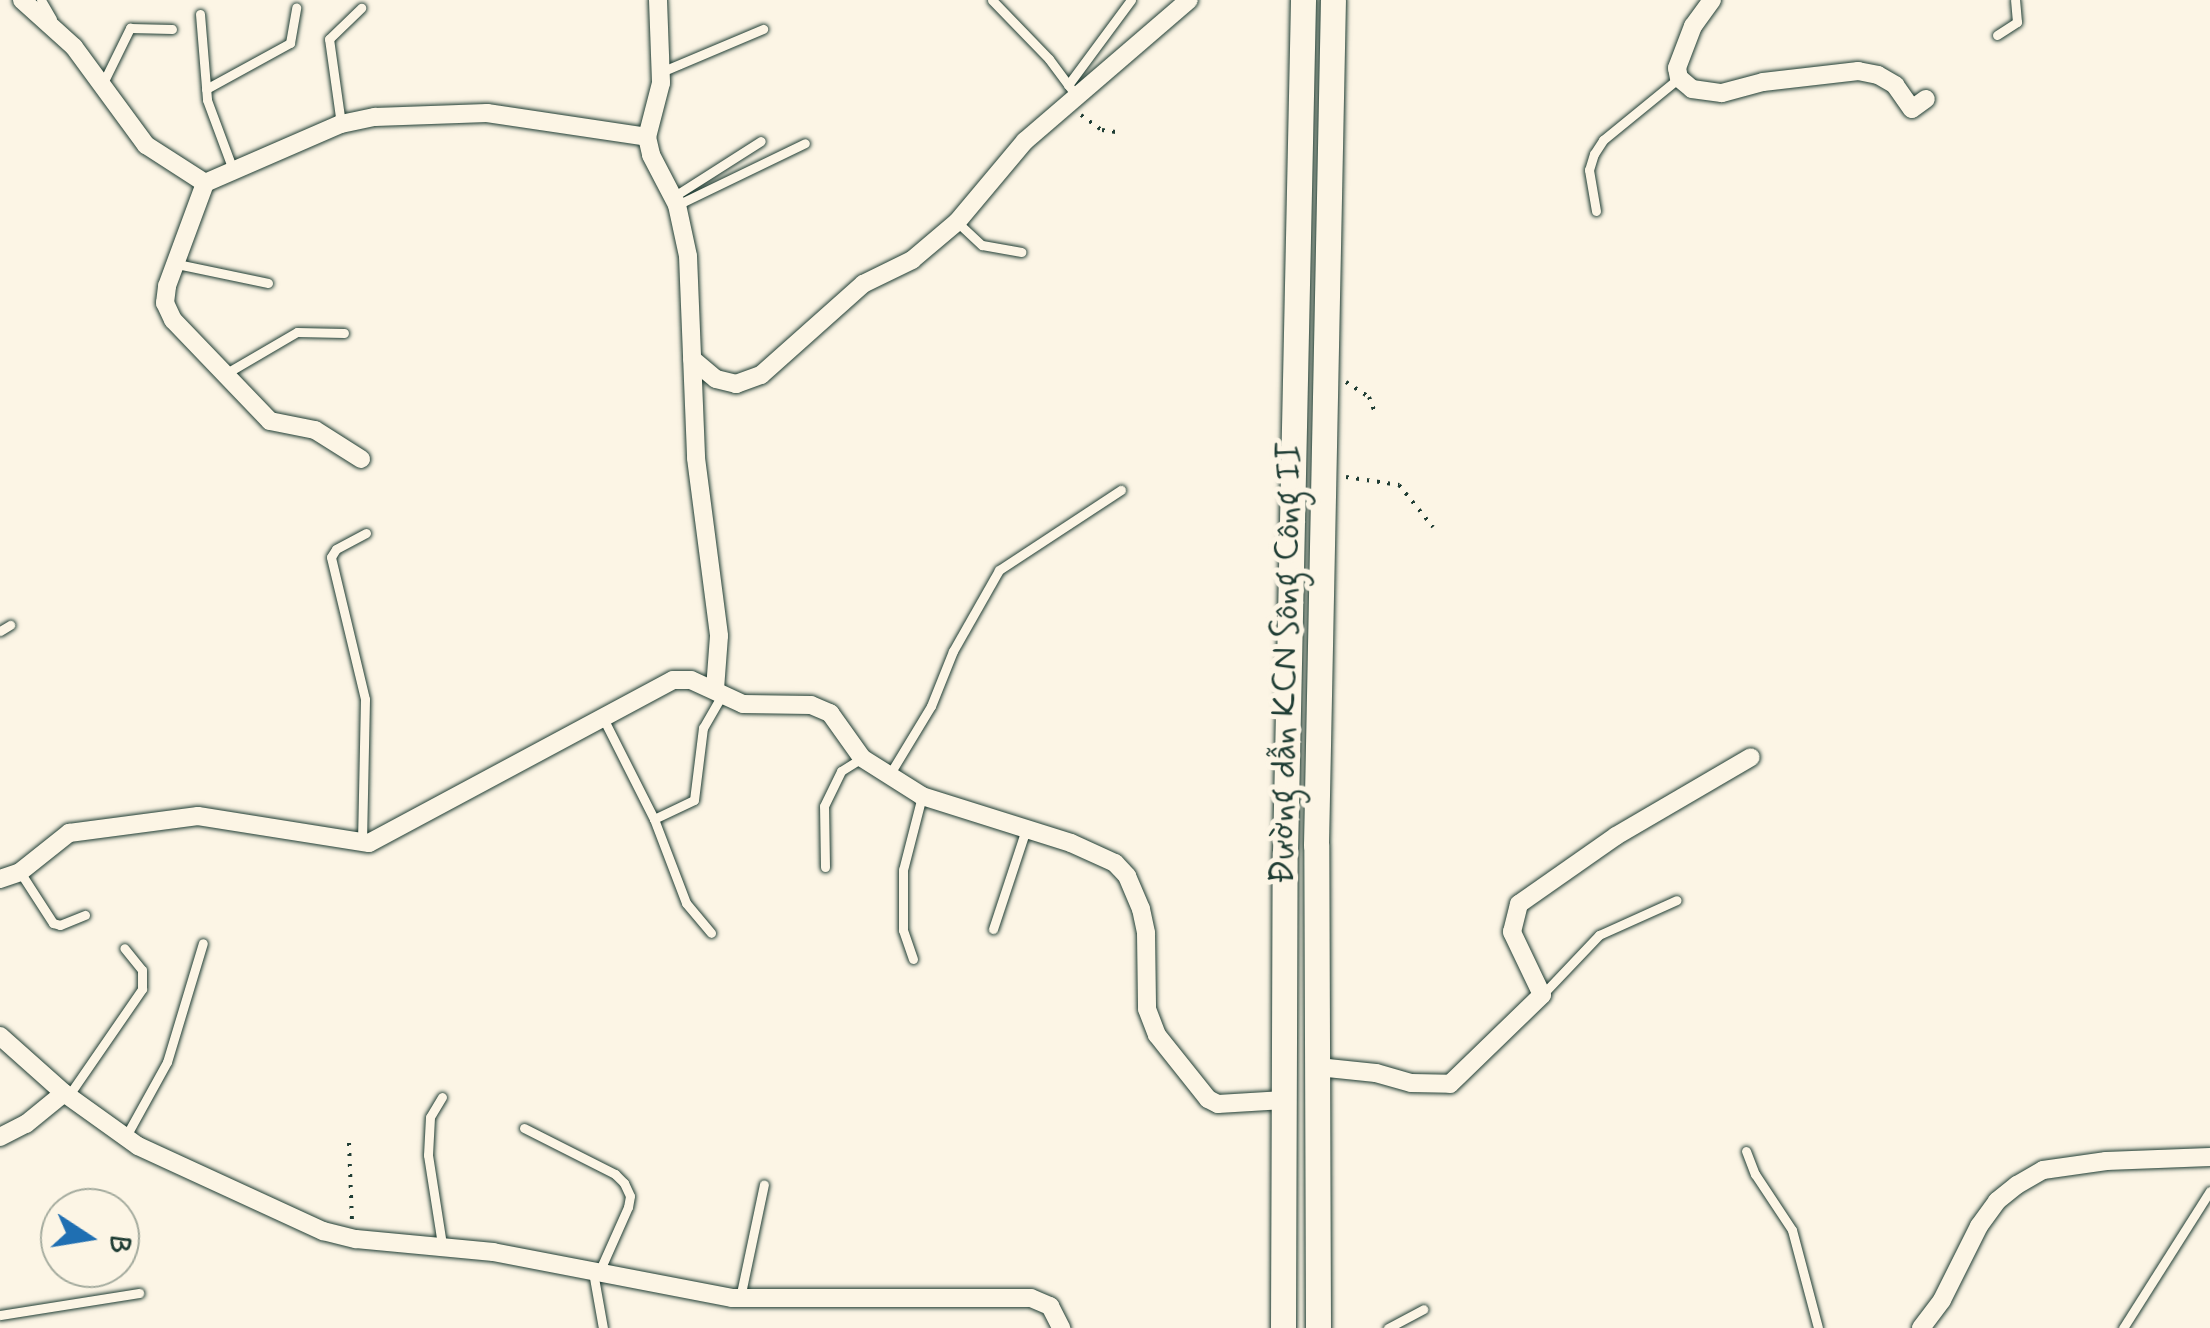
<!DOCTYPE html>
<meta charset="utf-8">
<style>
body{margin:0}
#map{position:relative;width:2210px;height:1328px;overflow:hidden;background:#fcf5e5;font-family:Mynerve,sans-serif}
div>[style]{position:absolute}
.path>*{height:4px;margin-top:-2px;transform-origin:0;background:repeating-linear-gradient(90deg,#1f3d34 0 2.5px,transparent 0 10.5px)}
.roads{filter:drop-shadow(0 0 2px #1f3d34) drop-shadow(0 0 2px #1f3d34)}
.lane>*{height:9px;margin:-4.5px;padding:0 4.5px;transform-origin:4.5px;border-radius:4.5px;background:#fcf5e5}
.street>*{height:18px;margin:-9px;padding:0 9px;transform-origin:9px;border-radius:9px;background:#fcf5e5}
.secondary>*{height:25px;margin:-12.5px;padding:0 12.5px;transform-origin:12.5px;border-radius:12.5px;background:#fcf5e5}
span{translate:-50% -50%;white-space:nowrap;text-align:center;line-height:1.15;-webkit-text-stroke:10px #fcf5e5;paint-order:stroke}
.street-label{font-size:35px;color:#1f3d34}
.north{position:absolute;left:40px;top:1188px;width:100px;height:100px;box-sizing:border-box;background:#fcf5e5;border:2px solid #a4ab9e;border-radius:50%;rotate:102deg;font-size:28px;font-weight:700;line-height:40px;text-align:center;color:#1f3d34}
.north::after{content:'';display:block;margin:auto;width:35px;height:45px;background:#1f6fb2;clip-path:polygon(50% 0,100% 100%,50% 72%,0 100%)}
</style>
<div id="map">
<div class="path">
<div style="left:1081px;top:115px;width:26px;rotate:36deg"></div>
<div style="left:1102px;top:130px;width:14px;rotate:8deg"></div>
<div style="left:1346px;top:382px;width:27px;rotate:33deg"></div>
<div style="left:1369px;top:397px;width:19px;rotate:69deg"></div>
<div style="left:1346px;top:477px;width:54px;rotate:8.6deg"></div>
<div style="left:1399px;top:485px;width:54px;rotate:51deg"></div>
<div style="left:349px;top:1143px;width:77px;rotate:87.8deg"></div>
</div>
<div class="roads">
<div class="lane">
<div style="left:41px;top:0;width:22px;rotate:60deg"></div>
<div style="left:992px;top:0;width:82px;rotate:46deg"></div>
<div style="left:1049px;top:59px;width:44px;rotate:53.4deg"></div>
<div style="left:200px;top:14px;width:86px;rotate:85.3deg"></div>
<div style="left:207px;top:100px;width:75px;rotate:69.6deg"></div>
<div style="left:1997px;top:35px;width:24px;rotate:-33deg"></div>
<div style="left:2017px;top:22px;width:22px;rotate:-95deg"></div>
<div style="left:661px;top:72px;width:111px;rotate:-22.9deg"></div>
<div style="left:102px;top:85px;width:64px;rotate:-63.8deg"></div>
<div style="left:130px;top:28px;width:42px;rotate:1.4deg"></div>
<div style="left:1068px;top:85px;width:106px;rotate:-53.5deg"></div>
<div style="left:206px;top:89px;width:96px;rotate:-28.7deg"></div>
<div style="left:290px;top:43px;width:36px;rotate:-80deg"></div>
<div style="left:341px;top:124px;width:86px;rotate:-98deg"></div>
<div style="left:329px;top:39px;width:45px;rotate:-44.1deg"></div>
<div style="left:673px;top:197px;width:104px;rotate:-32.5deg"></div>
<div style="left:677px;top:205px;width:142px;rotate:-25.8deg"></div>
<div style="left:1596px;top:211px;width:42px;rotate:-99.7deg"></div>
<div style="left:1589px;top:170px;width:17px;rotate:-73deg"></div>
<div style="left:1594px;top:154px;width:17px;rotate:-57deg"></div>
<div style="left:1603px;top:140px;width:98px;rotate:-39.2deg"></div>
<div style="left:957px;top:222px;width:34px;rotate:43deg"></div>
<div style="left:982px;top:245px;width:40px;rotate:10deg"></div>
<div style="left:177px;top:264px;width:93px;rotate:11.8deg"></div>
<div style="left:225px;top:374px;width:83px;rotate:-30.3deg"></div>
<div style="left:297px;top:332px;width:47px;rotate:1.2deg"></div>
<div style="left:0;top:631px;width:12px;rotate:-31deg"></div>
<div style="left:603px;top:718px;width:113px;rotate:63.2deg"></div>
<div style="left:654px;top:819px;width:90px;rotate:69.1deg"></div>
<div style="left:686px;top:903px;width:39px;rotate:50deg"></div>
<div style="left:888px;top:777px;width:83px;rotate:-58.8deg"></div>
<div style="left:931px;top:706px;width:59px;rotate:-68.2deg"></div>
<div style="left:953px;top:651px;width:93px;rotate:-60.4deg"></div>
<div style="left:999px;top:570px;width:146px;rotate:-33.3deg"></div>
<div style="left:654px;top:819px;width:44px;rotate:-25.4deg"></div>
<div style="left:694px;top:800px;width:73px;rotate:-82.9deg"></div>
<div style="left:703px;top:728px;width:38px;rotate:-60deg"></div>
<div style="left:362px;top:842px;width:143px;rotate:-88.8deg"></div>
<div style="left:365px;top:699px;width:146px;rotate:-103.5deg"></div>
<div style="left:331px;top:557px;width:9px;rotate:-58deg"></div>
<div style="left:336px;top:549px;width:34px;rotate:-28deg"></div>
<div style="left:825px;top:867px;width:61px;rotate:-90.9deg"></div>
<div style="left:824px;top:806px;width:39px;rotate:-64deg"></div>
<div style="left:841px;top:771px;width:25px;rotate:-32deg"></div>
<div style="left:20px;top:872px;width:61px;rotate:57.1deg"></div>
<div style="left:53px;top:923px;width:7px;rotate:16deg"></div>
<div style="left:60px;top:925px;width:27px;rotate:-22deg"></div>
<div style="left:993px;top:929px;width:105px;rotate:-71.7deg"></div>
<div style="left:913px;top:959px;width:31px;rotate:-109deg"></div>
<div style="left:903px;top:930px;width:60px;rotate:-90deg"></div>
<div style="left:903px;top:870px;width:76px;rotate:-75.6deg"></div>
<div style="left:1542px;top:995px;width:83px;rotate:-46.5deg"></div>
<div style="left:1599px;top:935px;width:85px;rotate:-24.2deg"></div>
<div style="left:69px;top:1095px;width:129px;rotate:-55.4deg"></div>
<div style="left:142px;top:989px;width:19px;rotate:-90deg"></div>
<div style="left:142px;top:970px;width:28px;rotate:-129deg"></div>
<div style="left:442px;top:1097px;width:23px;rotate:121deg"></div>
<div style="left:430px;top:1117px;width:38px;rotate:93deg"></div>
<div style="left:428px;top:1155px;width:90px;rotate:81.1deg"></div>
<div style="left:524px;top:1128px;width:102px;rotate:26.8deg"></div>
<div style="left:615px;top:1174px;width:13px;rotate:45deg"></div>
<div style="left:624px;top:1183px;width:14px;rotate:65deg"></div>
<div style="left:630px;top:1196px;width:11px;rotate:100deg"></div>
<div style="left:628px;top:1207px;width:71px;rotate:114deg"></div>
<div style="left:125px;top:1138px;width:87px;rotate:-61.1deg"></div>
<div style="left:167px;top:1062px;width:124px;rotate:-73.2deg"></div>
<div style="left:1746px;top:1151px;width:25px;rotate:69deg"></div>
<div style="left:1755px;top:1174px;width:67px;rotate:56.5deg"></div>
<div style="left:1792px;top:1230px;width:101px;rotate:75.1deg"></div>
<div style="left:593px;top:1272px;width:57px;rotate:79.9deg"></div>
<div style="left:740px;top:1298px;width:116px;rotate:-78.1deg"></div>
<div style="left:0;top:1315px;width:141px;rotate:-9deg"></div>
<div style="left:1388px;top:1328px;width:40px;rotate:-28deg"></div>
<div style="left:2123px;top:1328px;width:162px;rotate:-57.6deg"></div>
</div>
<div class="street">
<div style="left:22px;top:0;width:70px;rotate:42.1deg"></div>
<div style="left:74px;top:47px;width:122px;rotate:53.7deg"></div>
<div style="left:146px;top:145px;width:70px;rotate:32.8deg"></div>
<div style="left:658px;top:0;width:83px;rotate:87.9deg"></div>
<div style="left:661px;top:83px;width:56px;rotate:104.5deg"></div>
<div style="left:647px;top:137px;width:18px;rotate:77deg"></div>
<div style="left:651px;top:155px;width:56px;rotate:62.5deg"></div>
<div style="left:677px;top:205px;width:52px;rotate:77.8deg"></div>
<div style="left:688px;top:256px;width:202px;rotate:87.7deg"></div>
<div style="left:696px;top:458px;width:179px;rotate:82.6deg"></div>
<div style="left:719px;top:636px;width:53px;rotate:94.3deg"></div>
<div style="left:1712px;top:0;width:32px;rotate:126deg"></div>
<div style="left:1693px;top:26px;width:45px;rotate:110.9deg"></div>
<div style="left:1677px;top:68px;width:10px;rotate:79deg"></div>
<div style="left:1679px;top:78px;width:17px;rotate:40deg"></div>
<div style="left:1692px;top:89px;width:30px;rotate:8deg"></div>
<div style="left:1722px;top:93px;width:42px;rotate:-15deg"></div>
<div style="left:1763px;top:82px;width:96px;rotate:-6.6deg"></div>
<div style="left:1858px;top:71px;width:20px;rotate:11deg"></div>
<div style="left:1878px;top:75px;width:20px;rotate:30deg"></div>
<div style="left:1895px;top:85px;width:29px;rotate:55deg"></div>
<div style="left:1912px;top:109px;width:17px;rotate:-36deg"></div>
<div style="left:692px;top:359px;width:31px;rotate:40deg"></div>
<div style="left:716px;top:379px;width:21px;rotate:14deg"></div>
<div style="left:736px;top:384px;width:27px;rotate:-20deg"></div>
<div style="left:761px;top:375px;width:137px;rotate:-41.7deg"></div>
<div style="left:863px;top:284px;width:55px;rotate:-26.1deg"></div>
<div style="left:912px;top:260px;width:59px;rotate:-40.2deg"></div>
<div style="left:957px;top:222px;width:106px;rotate:-50deg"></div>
<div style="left:1025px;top:141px;width:216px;rotate:-40.7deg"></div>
<div style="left:361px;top:459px;width:54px;rotate:-147.8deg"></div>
<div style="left:315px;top:430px;width:46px;rotate:-168.7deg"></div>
<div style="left:270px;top:421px;width:140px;rotate:-133.8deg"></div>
<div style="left:173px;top:320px;width:19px;rotate:-115deg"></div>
<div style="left:165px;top:303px;width:17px;rotate:-83deg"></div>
<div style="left:167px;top:286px;width:110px;rotate:-69.7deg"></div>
<div style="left:205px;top:183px;width:148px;rotate:-23.5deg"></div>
<div style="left:341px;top:124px;width:35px;rotate:-12deg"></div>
<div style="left:375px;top:117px;width:112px;rotate:-2deg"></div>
<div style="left:487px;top:113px;width:162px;rotate:8.5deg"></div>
<div style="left:0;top:879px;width:21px;rotate:-19deg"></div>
<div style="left:20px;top:872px;width:63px;rotate:-38.5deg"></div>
<div style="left:69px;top:833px;width:130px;rotate:-7.5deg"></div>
<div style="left:198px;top:816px;width:173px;rotate:9deg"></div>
<div style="left:369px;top:843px;width:345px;rotate:-28.2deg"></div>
<div style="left:673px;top:680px;width:18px"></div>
<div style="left:691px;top:680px;width:57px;rotate:24.8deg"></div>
<div style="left:743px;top:704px;width:68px;rotate:0.8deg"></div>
<div style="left:811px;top:705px;width:21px;rotate:23deg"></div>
<div style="left:830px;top:713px;width:55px;rotate:54.6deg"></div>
<div style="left:862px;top:758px;width:71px;rotate:32.3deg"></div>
<div style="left:922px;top:796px;width:156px;rotate:17.5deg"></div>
<div style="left:1071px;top:843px;width:48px;rotate:24.4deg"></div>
<div style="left:1115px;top:863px;width:18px;rotate:47deg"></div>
<div style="left:1127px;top:876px;width:36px;rotate:67deg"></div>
<div style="left:1141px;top:909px;width:25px;rotate:78deg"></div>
<div style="left:1146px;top:933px;width:76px;rotate:89.2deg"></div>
<div style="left:1147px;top:1009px;width:28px;rotate:69deg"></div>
<div style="left:1157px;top:1035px;width:82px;rotate:51.4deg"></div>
<div style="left:1208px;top:1099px;width:11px;rotate:27deg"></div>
<div style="left:1218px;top:1104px;width:66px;rotate:-3.5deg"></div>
<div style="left:0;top:1036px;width:86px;rotate:41.7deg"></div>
<div style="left:64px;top:1093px;width:91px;rotate:35.6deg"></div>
<div style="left:138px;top:1146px;width:204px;rotate:24.7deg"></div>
<div style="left:323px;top:1231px;width:34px;rotate:14deg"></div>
<div style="left:356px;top:1239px;width:138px;rotate:5.4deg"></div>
<div style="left:493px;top:1252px;width:243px;rotate:10.9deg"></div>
<div style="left:732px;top:1298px;width:299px"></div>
<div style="left:1031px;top:1298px;width:21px;rotate:23deg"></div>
<div style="left:1050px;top:1306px;width:25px;rotate:63deg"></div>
<div style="left:1318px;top:1067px;width:58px;rotate:5.9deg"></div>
<div style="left:1376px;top:1073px;width:36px;rotate:16deg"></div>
<div style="left:1411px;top:1083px;width:39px;rotate:1deg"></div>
<div style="left:1450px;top:1084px;width:128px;rotate:-44.1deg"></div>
<div style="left:1542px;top:995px;width:70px;rotate:-115.5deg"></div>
<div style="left:1512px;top:932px;width:29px;rotate:-76deg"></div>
<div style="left:1519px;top:904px;width:118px;rotate:-35deg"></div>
<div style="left:1616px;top:836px;width:156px;rotate:-30.3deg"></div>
<div style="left:0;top:1137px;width:29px;rotate:-27deg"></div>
<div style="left:26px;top:1124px;width:49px;rotate:-39.2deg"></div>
<div style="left:1921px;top:1328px;width:35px;rotate:-53deg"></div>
<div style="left:1942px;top:1300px;width:83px;rotate:-63.4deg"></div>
<div style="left:1979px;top:1226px;width:31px;rotate:-54deg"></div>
<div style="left:1997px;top:1201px;width:26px;rotate:-39deg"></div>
<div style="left:2017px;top:1185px;width:30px;rotate:-30deg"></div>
<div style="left:2043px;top:1170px;width:64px;rotate:-8.1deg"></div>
<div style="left:2106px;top:1161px;width:104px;rotate:-2.2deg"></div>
</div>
<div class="secondary">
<div style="left:1283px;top:1328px;width:475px;rotate:-89.8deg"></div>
<div style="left:1285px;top:853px;width:853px;rotate:-88.79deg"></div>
<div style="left:1318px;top:1328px;width:483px;rotate:-90.2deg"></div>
<div style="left:1316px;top:845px;width:845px;rotate:-88.85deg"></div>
</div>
</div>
<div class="street-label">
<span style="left:1286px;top:663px;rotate:-89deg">Đường dẫn KCN Sông Công II</span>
</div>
<div class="north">B</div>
</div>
